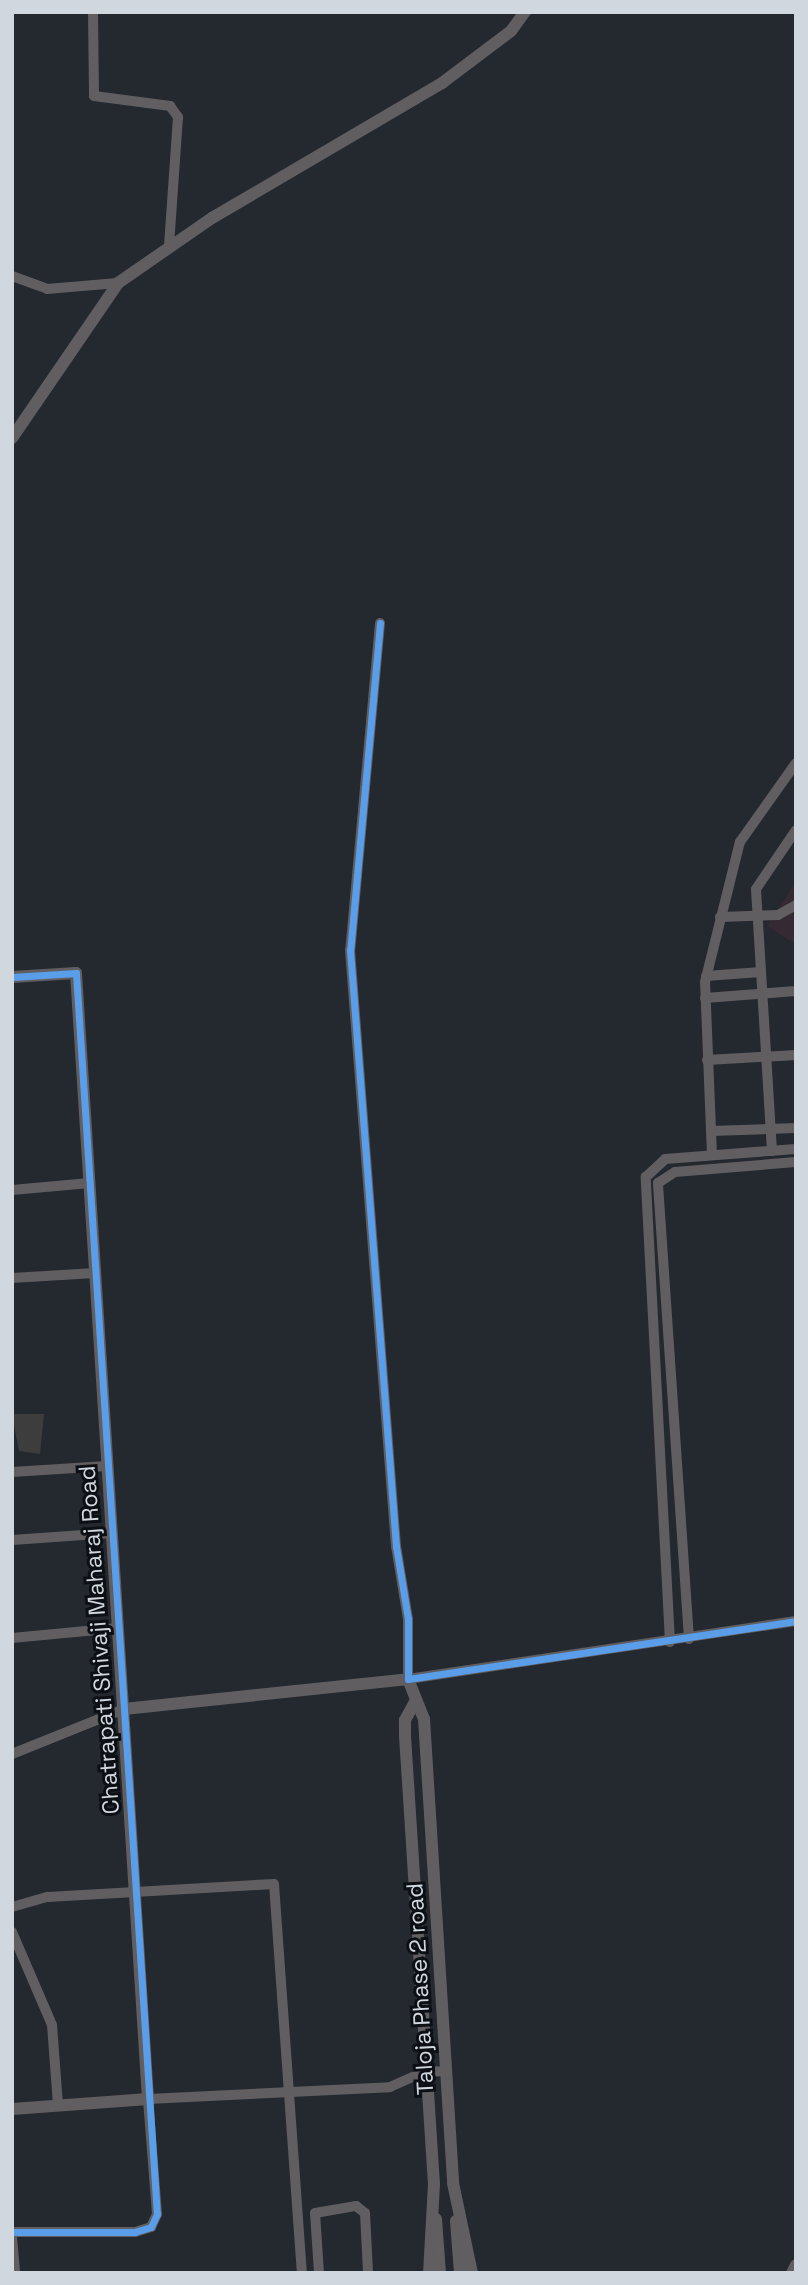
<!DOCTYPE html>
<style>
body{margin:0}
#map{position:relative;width:808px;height:2285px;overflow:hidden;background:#24282f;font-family:"Space Grotesk",sans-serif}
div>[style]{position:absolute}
.industrial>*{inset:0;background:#352933}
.building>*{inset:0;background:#3e3d3e}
.minor>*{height:10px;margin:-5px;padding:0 5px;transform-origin:5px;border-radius:5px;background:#605e61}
.tertiary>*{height:12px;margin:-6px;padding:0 6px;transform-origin:6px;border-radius:6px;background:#605e61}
.cycleway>*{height:7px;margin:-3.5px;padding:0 3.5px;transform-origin:3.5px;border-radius:3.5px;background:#5a9eea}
span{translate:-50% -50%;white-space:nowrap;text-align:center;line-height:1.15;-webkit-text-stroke:6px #0c1015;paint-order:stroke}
.street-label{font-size:23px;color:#d1d7de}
.frame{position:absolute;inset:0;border:14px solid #d1d7de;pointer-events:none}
</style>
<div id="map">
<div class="industrial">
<div style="clip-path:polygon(796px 882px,796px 945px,767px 926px)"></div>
</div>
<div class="building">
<div style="clip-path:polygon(12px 1414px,44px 1414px,40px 1454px,19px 1451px)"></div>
</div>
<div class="minor">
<div style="left:93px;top:12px;width:84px;rotate:89.3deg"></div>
<div style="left:94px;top:96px;width:77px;rotate:7.5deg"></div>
<div style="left:170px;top:106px;width:14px;rotate:54deg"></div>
<div style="left:178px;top:117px;width:130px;rotate:94deg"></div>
<div style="left:12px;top:276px;width:37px;rotate:20deg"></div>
<div style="left:47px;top:289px;width:71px;rotate:-4.8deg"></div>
<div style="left:380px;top:623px;width:328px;rotate:95.2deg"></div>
<div style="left:350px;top:950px;width:598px;rotate:85.59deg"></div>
<div style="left:396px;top:1546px;width:74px;rotate:80.7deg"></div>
<div style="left:408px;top:1619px;width:60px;rotate:90deg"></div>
<div style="left:408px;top:1679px;width:392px;rotate:-8.5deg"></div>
<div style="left:720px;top:917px;width:58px;rotate:-2deg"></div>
<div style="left:778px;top:915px;width:21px;rotate:-29deg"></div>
<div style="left:706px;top:976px;width:55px;rotate:-4.2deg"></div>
<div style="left:705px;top:998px;width:91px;rotate:-4.4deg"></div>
<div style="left:707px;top:1060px;width:89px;rotate:-3.2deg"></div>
<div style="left:711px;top:1131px;width:85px;rotate:-2deg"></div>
<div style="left:772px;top:1151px;width:262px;rotate:-93.5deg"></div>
<div style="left:756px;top:889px;width:71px;rotate:-55.9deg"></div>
<div style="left:712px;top:1155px;width:173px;rotate:-92.3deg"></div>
<div style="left:705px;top:982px;width:144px;rotate:-76deg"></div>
<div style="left:740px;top:842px;width:97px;rotate:-54.7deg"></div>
<div style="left:12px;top:1190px;width:78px;rotate:-5.1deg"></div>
<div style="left:12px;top:1278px;width:83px;rotate:-3.4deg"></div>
<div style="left:12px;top:1472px;width:95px;rotate:-3.6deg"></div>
<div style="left:12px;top:1540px;width:100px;rotate:-4deg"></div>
<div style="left:12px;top:1638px;width:106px;rotate:-5.4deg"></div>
<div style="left:689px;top:1639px;width:457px;rotate:-93.9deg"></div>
<div style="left:658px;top:1183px;width:20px;rotate:-33deg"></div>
<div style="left:675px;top:1172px;width:121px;rotate:-4.7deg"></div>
<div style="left:670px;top:1642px;width:466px;rotate:-93deg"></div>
<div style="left:646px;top:1177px;width:26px;rotate:-43deg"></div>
<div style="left:665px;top:1159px;width:131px;rotate:-4.4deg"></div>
<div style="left:12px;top:1754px;width:121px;rotate:-21.9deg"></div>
<div style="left:12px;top:1907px;width:37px;rotate:-16deg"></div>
<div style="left:48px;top:1897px;width:226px;rotate:-3.3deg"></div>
<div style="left:274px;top:1884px;width:390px;rotate:85.9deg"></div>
<div style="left:12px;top:1932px;width:101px;rotate:66.7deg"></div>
<div style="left:52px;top:2025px;width:80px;rotate:85.7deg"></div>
<div style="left:12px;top:2232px;width:123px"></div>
<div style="left:135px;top:2232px;width:17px;rotate:-17deg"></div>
<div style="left:151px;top:2227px;width:14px;rotate:-65deg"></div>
<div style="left:157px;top:2214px;width:115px;rotate:-94.5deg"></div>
<div style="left:148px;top:2099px;width:242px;rotate:-2.8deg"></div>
<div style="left:390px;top:2087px;width:37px;rotate:-24deg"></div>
<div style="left:424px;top:2072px;width:21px;rotate:-3deg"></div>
<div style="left:12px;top:2237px;width:36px;rotate:85deg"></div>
<div style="left:319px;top:2273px;width:60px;rotate:-93.8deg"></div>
<div style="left:315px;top:2213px;width:42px;rotate:-9.7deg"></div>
<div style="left:356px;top:2206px;width:11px;rotate:38deg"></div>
<div style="left:365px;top:2213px;width:60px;rotate:87.1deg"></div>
</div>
<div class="tertiary">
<div style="left:12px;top:438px;width:188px;rotate:-55.6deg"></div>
<div style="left:118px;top:283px;width:114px;rotate:-34.7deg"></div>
<div style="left:212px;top:218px;width:267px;rotate:-30.4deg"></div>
<div style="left:442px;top:83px;width:86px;rotate:-37deg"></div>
<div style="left:511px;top:31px;width:24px;rotate:-54deg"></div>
<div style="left:12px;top:977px;width:64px;rotate:-3.6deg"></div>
<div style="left:76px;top:973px;width:1128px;rotate:86.34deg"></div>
<div style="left:148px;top:2099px;width:136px;rotate:175.8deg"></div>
<div style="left:415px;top:1702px;width:21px;rotate:119deg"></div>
<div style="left:405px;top:1720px;width:16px;rotate:90deg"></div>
<div style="left:405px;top:1736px;width:449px;rotate:86.3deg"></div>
<div style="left:434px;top:2184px;width:89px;rotate:93.2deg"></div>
<div style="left:124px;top:1709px;width:286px;rotate:-6deg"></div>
<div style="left:408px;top:1679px;width:43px;rotate:68.2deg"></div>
<div style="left:424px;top:1719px;width:465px;rotate:86.4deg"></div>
<div style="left:453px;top:2183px;width:92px;rotate:78.1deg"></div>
<div style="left:436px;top:2219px;width:54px;rotate:85.8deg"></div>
<div style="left:456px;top:2221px;width:52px;rotate:85.6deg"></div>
<div style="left:792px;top:2273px;width:9px;rotate:-63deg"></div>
</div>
<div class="cycleway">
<div style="left:380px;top:623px;width:328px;rotate:95.2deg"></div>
<div style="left:350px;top:950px;width:598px;rotate:85.59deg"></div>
<div style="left:396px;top:1546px;width:74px;rotate:80.7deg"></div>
<div style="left:408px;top:1619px;width:60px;rotate:90deg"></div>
<div style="left:408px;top:1679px;width:392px;rotate:-8.5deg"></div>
<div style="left:12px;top:977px;width:64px;rotate:-3.6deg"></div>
<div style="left:76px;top:973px;width:1244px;rotate:86.27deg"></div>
<div style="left:157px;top:2214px;width:14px;rotate:115deg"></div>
<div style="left:151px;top:2227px;width:17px;rotate:163deg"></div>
<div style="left:135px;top:2232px;width:123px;rotate:180deg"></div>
</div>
<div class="street-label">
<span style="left:99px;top:1640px;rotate:-94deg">Chatrapati Shivaji Maharaj Road</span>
<span style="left:420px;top:1989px;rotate:-93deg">Taloja Phase 2 road</span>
</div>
<div class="frame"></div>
</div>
